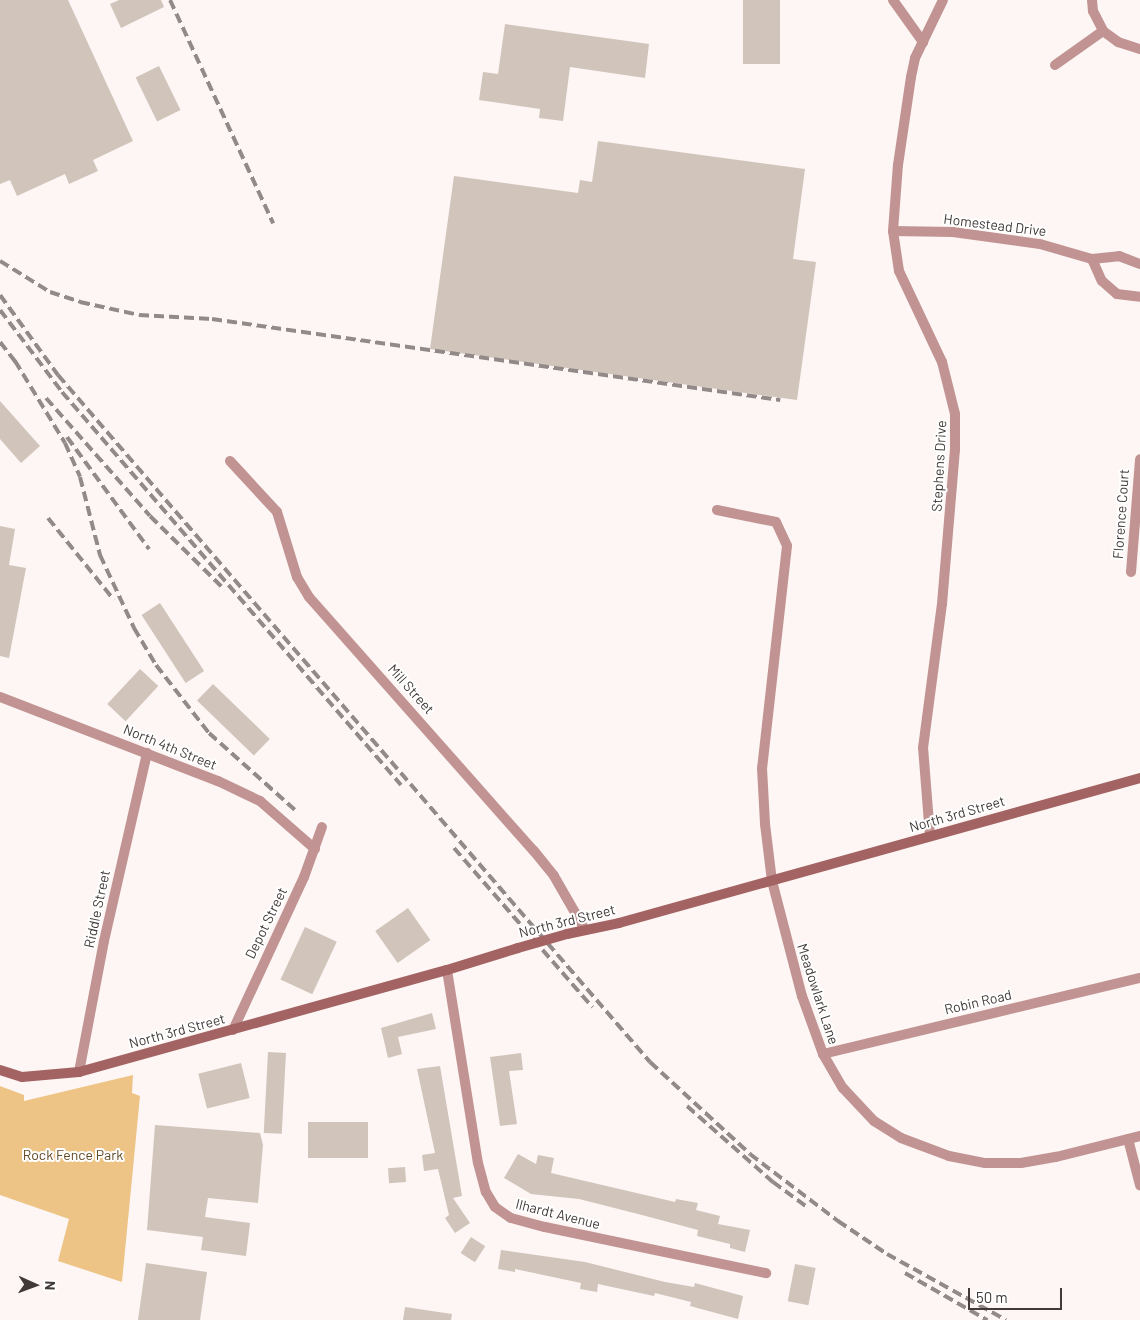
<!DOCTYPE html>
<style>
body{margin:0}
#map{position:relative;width:1140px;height:1320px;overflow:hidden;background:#fdf6f4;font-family:Barlow,sans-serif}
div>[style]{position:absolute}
.green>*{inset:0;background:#edc485}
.building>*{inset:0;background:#d1c4bb;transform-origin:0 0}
.minor>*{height:10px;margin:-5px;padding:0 5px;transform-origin:5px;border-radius:5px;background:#c19493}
.tertiary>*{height:10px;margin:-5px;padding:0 5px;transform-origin:5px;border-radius:5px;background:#c19493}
.secondary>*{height:10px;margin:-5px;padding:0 5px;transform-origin:5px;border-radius:5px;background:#a36363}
.rail>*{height:4px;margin-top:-2px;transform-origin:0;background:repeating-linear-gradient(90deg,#918a88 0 10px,transparent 0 15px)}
.secondary-bridge>*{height:10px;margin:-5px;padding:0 5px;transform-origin:5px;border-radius:5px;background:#a36363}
span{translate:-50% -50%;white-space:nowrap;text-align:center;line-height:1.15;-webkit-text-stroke:4px #fff;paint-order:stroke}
.street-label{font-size:14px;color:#413a38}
.park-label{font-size:14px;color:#604925}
.north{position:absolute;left:10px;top:1260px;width:50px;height:50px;-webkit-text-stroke:4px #fff;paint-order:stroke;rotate:92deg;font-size:14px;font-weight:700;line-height:20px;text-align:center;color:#413a38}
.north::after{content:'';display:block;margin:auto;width:18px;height:22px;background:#413a38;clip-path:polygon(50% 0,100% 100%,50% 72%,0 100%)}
.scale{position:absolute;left:968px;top:1288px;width:94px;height:22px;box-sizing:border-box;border:2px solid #413a38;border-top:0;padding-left:6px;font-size:15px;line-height:18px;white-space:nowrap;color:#413a38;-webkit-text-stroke:4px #fff;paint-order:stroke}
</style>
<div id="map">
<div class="green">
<div style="clip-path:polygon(133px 1075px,132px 1093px,140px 1096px,122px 1282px,58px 1261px,69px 1219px,0 1195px,0 1086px,24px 1095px,24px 1101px)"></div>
</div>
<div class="building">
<div style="clip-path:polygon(0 0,68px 0,133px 141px,93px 160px,98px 171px,69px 184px,65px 174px,17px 196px,10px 180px,0 184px)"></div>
<div style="clip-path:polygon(119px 0,161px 0,164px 7px,121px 28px,110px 4px)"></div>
<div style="left:743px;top:0;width:37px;height:64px"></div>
<div style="clip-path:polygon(505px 24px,649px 44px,645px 78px,570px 67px,563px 121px,539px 118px,540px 109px,479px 100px,483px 72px,498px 74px)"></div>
<div style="left:159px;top:66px;width:49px;height:26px;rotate:64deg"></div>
<div style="clip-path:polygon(598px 141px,805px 169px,793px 259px,816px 262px,797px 400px,430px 349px,454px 176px,578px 193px,580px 180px,592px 182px)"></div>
<div style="clip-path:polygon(0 401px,40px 446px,21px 463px,0 439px)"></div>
<div style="clip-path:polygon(0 526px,15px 529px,9px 565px,26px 568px,9px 658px,0 656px)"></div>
<div style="left:160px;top:603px;width:81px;height:22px;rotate:57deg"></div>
<div style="left:140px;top:669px;width:25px;height:48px;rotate:43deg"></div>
<div style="left:213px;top:684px;width:79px;height:23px;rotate:44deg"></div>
<div style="left:408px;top:908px;width:39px;height:40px;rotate:55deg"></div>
<div style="left:305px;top:927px;width:35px;height:58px;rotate:25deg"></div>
<div style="clip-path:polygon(432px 1013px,436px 1029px,398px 1037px,402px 1054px,388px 1058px,381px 1028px)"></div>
<div style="left:268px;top:1052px;width:18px;height:81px;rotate:3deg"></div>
<div style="clip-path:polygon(521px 1053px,523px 1070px,509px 1071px,517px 1124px,500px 1126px,490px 1057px)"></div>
<div style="left:241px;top:1063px;width:36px;height:44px;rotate:76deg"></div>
<div style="clip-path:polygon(440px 1066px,462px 1196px,453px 1198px,470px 1223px,455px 1233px,445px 1218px,449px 1215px,438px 1169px,424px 1171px,422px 1155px,435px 1153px,417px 1069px)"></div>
<div style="left:368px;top:1122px;width:36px;height:60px;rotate:90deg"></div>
<div style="clip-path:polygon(155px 1125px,260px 1133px,263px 1145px,258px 1203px,208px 1198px,205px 1217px,250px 1223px,246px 1256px,201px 1250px,203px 1237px,147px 1230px)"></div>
<div style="clip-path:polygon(518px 1154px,536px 1164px,538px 1155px,554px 1158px,551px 1173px,675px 1202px,676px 1199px,698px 1203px,696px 1210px,720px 1216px,718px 1224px,750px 1230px,745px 1252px,730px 1248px,730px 1244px,697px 1236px,698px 1230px,642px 1215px,579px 1199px,531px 1194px,504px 1178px)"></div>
<div style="left:405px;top:1167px;width:15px;height:17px;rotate:86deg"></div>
<div style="left:471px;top:1237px;width:17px;height:19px;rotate:33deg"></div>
<div style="clip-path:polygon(501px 1250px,585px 1262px,665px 1282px,694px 1287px,695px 1283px,743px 1296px,738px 1319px,690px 1306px,691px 1302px,655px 1293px,654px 1296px,598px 1284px,597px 1292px,580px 1289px,581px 1283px,515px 1269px,515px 1272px,498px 1269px)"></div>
<div style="clip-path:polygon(146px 1263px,207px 1272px,200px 1320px,138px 1320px)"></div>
<div style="left:795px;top:1264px;width:21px;height:38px;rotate:11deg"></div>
<div style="clip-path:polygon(405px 1307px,452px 1314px,451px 1320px,403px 1320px)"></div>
</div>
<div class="minor">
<div style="left:893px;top:0;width:52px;rotate:54.5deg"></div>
<div style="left:1092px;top:0;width:11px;rotate:85deg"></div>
<div style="left:1093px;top:11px;width:22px;rotate:63deg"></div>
<div style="left:1103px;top:31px;width:19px;rotate:36deg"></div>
<div style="left:1118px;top:42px;width:23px;rotate:18deg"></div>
<div style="left:1055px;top:65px;width:59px;rotate:-35.3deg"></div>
<div style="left:893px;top:231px;width:60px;rotate:1deg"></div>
<div style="left:953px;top:232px;width:88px;rotate:7.9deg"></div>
<div style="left:1040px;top:244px;width:54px;rotate:16.1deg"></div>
<div style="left:1092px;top:259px;width:27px;rotate:-6deg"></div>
<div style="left:1119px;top:256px;width:22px;rotate:21deg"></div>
<div style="left:1092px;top:259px;width:24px;rotate:66deg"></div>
<div style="left:1102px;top:281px;width:20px;rotate:41deg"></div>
<div style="left:1117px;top:294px;width:23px;rotate:7deg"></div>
<div style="left:230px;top:461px;width:69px;rotate:47.3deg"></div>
<div style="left:277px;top:512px;width:68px;rotate:72.9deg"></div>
<div style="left:297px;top:577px;width:23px;rotate:59deg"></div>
<div style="left:309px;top:597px;width:339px;rotate:48.5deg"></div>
<div style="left:534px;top:851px;width:32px;rotate:51deg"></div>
<div style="left:554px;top:876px;width:62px;rotate:60.1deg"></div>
<div style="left:717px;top:510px;width:60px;rotate:11.5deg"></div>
<div style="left:776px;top:522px;width:26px;rotate:65deg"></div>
<div style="left:787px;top:546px;width:223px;rotate:96.4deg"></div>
<div style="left:762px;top:768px;width:56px;rotate:86.9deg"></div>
<div style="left:765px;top:824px;width:57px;rotate:83deg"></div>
<div style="left:772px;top:881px;width:119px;rotate:75.4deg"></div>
<div style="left:802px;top:996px;width:62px;rotate:70.1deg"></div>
<div style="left:823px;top:1054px;width:39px;rotate:60deg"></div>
<div style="left:843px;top:1088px;width:45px;rotate:46.8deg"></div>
<div style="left:874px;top:1121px;width:32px;rotate:32deg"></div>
<div style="left:901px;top:1138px;width:51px;rotate:20.6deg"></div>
<div style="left:949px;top:1156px;width:37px;rotate:11deg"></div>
<div style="left:985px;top:1163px;width:36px"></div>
<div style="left:1021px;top:1163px;width:36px;rotate:-10deg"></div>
<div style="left:1056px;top:1157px;width:87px;rotate:-14deg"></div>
<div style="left:1131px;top:572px;width:113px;rotate:-85.4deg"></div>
<div style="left:0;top:697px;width:234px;rotate:21.1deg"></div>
<div style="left:218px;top:781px;width:47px;rotate:25.5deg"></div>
<div style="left:260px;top:801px;width:73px;rotate:41.1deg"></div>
<div style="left:447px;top:970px;width:195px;rotate:80.9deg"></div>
<div style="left:478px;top:1163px;width:30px;rotate:75deg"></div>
<div style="left:486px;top:1192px;width:17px;rotate:59deg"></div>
<div style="left:495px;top:1207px;width:19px;rotate:35deg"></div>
<div style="left:511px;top:1218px;width:35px;rotate:15deg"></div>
<div style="left:545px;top:1227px;width:226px;rotate:11.8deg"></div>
<div style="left:233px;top:1030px;width:169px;rotate:-65.1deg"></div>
<div style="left:304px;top:877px;width:53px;rotate:-70.2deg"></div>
<div style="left:823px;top:1054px;width:326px;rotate:-13.5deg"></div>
<div style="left:79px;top:1072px;width:133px;rotate:-79.2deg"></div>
<div style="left:104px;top:941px;width:193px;rotate:-77.1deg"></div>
<div style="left:1128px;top:1139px;width:48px;rotate:75.4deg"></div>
</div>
<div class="tertiary">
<div style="left:930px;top:836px;width:88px;rotate:-94.5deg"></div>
<div style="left:923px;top:748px;width:145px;rotate:-82.5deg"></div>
<div style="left:942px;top:604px;width:155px;rotate:-85.2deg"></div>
<div style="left:955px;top:450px;width:36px;rotate:-90deg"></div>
<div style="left:955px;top:414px;width:54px;rotate:-104deg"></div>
<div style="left:942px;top:362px;width:101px;rotate:-115.3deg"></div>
<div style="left:899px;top:271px;width:40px;rotate:-98.5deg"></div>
<div style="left:893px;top:231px;width:66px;rotate:-85.7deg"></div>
<div style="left:898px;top:165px;width:89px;rotate:-81.6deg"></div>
<div style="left:911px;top:77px;width:19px;rotate:-78deg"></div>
<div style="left:915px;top:58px;width:64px;rotate:-64.2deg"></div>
</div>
<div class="secondary">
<div style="left:567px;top:934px;width:53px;rotate:-11.9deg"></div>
<div style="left:619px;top:923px;width:541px;rotate:-15.55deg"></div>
<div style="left:0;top:1070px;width:23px;rotate:18deg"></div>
<div style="left:22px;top:1077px;width:57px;rotate:-5deg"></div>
<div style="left:79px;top:1072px;width:382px;rotate:-15.5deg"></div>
<div style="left:447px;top:970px;width:74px;rotate:-17.2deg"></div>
</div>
<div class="rail">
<div style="left:170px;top:0;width:246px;rotate:65.2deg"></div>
<div style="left:0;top:261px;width:59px;rotate:31.8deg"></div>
<div style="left:50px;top:292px;width:32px;rotate:18deg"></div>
<div style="left:80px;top:302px;width:60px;rotate:12.4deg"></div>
<div style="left:139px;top:315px;width:73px;rotate:3.1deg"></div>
<div style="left:212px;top:319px;width:574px;rotate:8.12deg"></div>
<div style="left:0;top:295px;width:99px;rotate:54.1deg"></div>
<div style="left:58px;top:375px;width:907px;rotate:49.25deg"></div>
<div style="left:650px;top:1062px;width:136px;rotate:42.6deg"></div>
<div style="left:750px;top:1154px;width:111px;rotate:37.3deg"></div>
<div style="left:838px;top:1221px;width:59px;rotate:34deg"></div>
<div style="left:887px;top:1254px;width:136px;rotate:29deg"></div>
<div style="left:0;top:310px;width:103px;rotate:52.9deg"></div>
<div style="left:62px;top:392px;width:519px;rotate:49.22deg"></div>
<div style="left:0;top:342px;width:31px;rotate:52deg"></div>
<div style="left:15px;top:361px;width:96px;rotate:58.6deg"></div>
<div style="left:65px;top:443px;width:37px;rotate:66deg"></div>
<div style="left:80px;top:477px;width:81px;rotate:75.6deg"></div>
<div style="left:100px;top:555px;width:81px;rotate:65deg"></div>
<div style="left:134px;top:628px;width:43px;rotate:59.3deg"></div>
<div style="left:156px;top:665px;width:86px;rotate:52.1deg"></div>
<div style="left:209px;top:733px;width:115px;rotate:41.8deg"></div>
<div style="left:46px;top:398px;width:157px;rotate:48.6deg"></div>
<div style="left:150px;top:516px;width:105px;rotate:44.6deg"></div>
<div style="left:67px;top:437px;width:139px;rotate:53.8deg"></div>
<div style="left:48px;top:518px;width:105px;rotate:51.2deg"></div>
<div style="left:454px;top:848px;width:211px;rotate:49deg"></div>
<div style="left:687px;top:1106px;width:115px;rotate:41.5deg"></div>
<div style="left:773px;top:1182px;width:42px;rotate:36.3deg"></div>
<div style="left:905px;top:1273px;width:95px;rotate:29.8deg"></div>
</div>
<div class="secondary-bridge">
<div style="left:518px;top:948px;width:51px;rotate:-15.9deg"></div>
</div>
<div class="street-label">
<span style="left:995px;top:225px;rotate:7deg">Homestead Drive</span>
<span style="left:939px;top:466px;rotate:-87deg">Stephens Drive</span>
<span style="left:1121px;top:514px;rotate:-86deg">Florence Court</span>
<span style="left:411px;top:689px;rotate:48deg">Mill Street</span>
<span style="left:170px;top:747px;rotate:22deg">North 4th Street</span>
<span style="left:957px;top:814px;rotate:-16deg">North 3rd Street</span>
<span style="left:97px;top:909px;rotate:-78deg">Riddle Street</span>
<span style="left:567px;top:921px;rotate:-14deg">North 3rd Street</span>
<span style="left:266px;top:923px;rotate:-64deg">Depot Street</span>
<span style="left:818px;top:994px;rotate:72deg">Meadowlark Lane</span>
<span style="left:978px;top:1002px;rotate:-13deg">Robin Road</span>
<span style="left:177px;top:1031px;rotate:-15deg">North 3rd Street</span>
<span style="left:558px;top:1214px;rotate:14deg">Ilhardt Avenue</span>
</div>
<div class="park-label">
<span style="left:73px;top:1155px">Rock Fence Park</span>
</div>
<div class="north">N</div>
<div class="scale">50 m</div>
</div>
